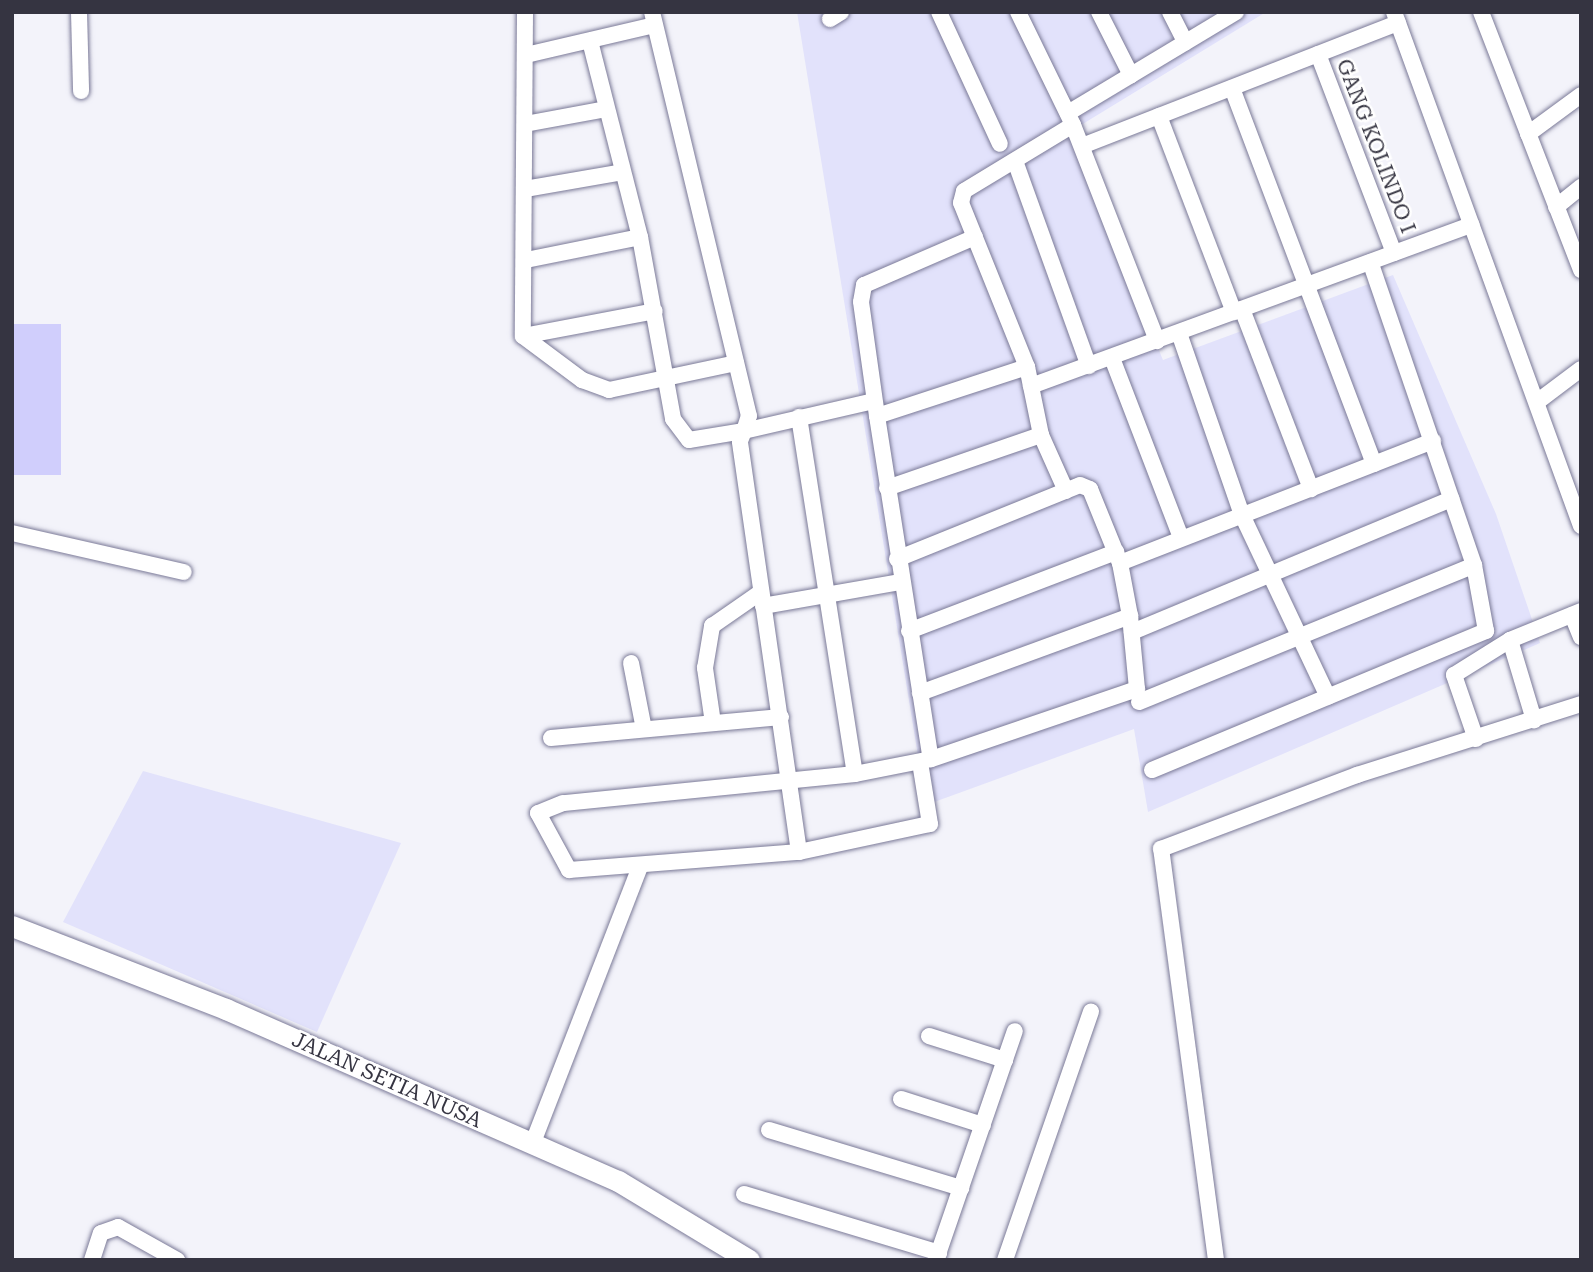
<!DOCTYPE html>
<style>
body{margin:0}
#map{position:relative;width:1593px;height:1272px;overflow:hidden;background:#f3f3fa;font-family:"Roboto Serif",serif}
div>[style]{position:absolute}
.green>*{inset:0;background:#e2e2fb}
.building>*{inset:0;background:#d0cefc;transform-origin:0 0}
.roads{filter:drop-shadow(0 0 2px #7a7997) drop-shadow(0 0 2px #7a7997)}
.minor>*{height:16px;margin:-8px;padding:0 8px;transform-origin:8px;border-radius:8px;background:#fff}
.tertiary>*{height:21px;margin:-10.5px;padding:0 10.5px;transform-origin:10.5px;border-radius:10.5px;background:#fff}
span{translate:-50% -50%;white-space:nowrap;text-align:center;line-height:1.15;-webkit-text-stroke:5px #fff;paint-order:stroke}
.street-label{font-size:21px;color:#353441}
.frame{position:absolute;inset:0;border:14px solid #353441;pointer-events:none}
</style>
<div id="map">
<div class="green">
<div style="clip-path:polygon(797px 12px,1266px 12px,1068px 133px,1163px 360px,1393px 275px,1496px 514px,1540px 643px,1148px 812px,1134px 729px,926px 805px)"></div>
<div style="clip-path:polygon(143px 771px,401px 843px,317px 1032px,63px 922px)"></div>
</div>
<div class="building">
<div style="left:12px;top:324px;width:49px;height:151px"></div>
</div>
<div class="roads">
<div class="minor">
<div style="left:79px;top:12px;width:79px;rotate:88.5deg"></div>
<div style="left:525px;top:12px;width:324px;rotate:90.4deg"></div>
<div style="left:523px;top:336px;width:74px;rotate:36.7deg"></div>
<div style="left:582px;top:380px;width:29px;rotate:20deg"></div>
<div style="left:609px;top:390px;width:130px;rotate:-12deg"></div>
<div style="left:939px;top:12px;width:145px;rotate:65.2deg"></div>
<div style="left:1018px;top:12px;width:126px;rotate:64deg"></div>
<div style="left:1073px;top:125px;width:232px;rotate:68.7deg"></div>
<div style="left:1099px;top:12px;width:71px;rotate:63.1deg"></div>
<div style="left:1170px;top:12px;width:34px;rotate:63deg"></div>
<div style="left:1394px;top:12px;width:547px;rotate:70.01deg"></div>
<div style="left:1481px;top:12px;width:277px;rotate:68.8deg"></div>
<div style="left:830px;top:19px;width:13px;rotate:-32deg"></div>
<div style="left:590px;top:41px;width:202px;rotate:75.7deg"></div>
<div style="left:640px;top:237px;width:185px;rotate:79.7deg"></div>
<div style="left:673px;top:419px;width:26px;rotate:53deg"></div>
<div style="left:689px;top:440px;width:56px;rotate:-9.3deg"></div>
<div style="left:744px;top:431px;width:16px;rotate:-72deg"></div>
<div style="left:749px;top:416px;width:415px;rotate:-103.5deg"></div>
<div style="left:1318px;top:54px;width:213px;rotate:69.1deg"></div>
<div style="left:526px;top:55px;width:132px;rotate:-13.1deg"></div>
<div style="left:1232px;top:88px;width:402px;rotate:69.3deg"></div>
<div style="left:1068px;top:113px;width:196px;rotate:-31deg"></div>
<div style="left:1159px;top:116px;width:210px;rotate:69.1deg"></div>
<div style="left:525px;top:124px;width:82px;rotate:-10.5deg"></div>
<div style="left:1528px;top:134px;width:66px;rotate:-36.3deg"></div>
<div style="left:1082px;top:146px;width:339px;rotate:-21.3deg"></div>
<div style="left:1015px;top:161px;width:218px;rotate:70.2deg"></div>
<div style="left:525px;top:189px;width:99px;rotate:-9.8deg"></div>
<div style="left:1556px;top:207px;width:32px;rotate:-39deg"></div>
<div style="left:975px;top:237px;width:121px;rotate:156.6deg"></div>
<div style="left:864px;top:285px;width:17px;rotate:100deg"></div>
<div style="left:861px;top:302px;width:115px;rotate:82deg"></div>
<div style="left:877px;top:416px;width:158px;rotate:-18.1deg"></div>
<div style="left:526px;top:260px;width:116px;rotate:-11.4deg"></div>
<div style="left:1242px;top:309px;width:193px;rotate:69deg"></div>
<div style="left:1179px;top:333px;width:193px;rotate:70.9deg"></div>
<div style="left:1242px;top:515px;width:201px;rotate:64.7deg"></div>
<div style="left:523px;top:336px;width:134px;rotate:-10.7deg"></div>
<div style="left:1112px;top:358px;width:193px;rotate:69deg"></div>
<div style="left:1031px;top:386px;width:469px;rotate:-20.1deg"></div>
<div style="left:1537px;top:402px;width:55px;rotate:-36.9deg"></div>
<div style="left:877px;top:416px;width:347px;rotate:81.1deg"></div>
<div style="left:931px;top:759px;width:77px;rotate:168.8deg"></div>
<div style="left:855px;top:774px;width:293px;rotate:174.3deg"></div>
<div style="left:563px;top:803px;width:27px;rotate:158deg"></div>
<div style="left:538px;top:813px;width:65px;rotate:61.5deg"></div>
<div style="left:569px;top:870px;width:231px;rotate:-4.5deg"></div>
<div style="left:799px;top:852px;width:134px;rotate:-12.1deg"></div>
<div style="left:930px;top:824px;width:63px;rotate:-99.2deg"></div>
<div style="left:799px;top:417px;width:361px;rotate:81.1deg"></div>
<div style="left:887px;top:488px;width:163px;rotate:-19deg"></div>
<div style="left:1066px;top:491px;width:61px;rotate:-114.1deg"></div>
<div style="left:1041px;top:435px;width:69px;rotate:-101.6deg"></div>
<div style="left:1027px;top:367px;width:177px;rotate:-111.9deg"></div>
<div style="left:961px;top:203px;width:12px;rotate:-76deg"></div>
<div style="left:964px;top:191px;width:127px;rotate:-31.2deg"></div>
<div style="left:12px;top:533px;width:176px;rotate:12.8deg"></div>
<div style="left:897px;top:559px;width:197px;rotate:-22deg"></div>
<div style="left:1080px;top:485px;width:11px;rotate:22deg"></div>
<div style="left:1090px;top:489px;width:80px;rotate:67.9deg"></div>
<div style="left:1120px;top:563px;width:54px;rotate:79.3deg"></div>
<div style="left:1130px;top:616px;width:73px;rotate:84.5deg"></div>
<div style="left:1137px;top:689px;width:218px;rotate:161.2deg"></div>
<div style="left:1120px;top:563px;width:336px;rotate:-21.3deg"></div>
<div style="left:763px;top:606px;width:140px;rotate:-9.9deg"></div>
<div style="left:1572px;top:615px;width:24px;rotate:68deg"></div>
<div style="left:909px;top:631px;width:222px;rotate:-20.9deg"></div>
<div style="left:1132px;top:632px;width:346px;rotate:-22.6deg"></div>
<div style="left:1510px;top:640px;width:84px;rotate:73.3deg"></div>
<div style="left:631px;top:663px;width:67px;rotate:78.9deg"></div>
<div style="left:920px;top:693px;width:224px;rotate:-20.1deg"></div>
<div style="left:1139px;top:702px;width:362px;rotate:-22.2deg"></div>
<div style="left:713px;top:723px;width:56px;rotate:-98.3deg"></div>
<div style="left:705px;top:668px;width:43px;rotate:-80.5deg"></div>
<div style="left:712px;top:626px;width:60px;rotate:-34.8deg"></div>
<div style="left:551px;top:738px;width:231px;rotate:-5.2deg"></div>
<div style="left:1476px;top:739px;width:68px;rotate:-109deg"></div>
<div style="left:1454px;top:675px;width:66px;rotate:-32deg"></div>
<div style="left:1510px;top:640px;width:77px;rotate:-22.2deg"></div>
<div style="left:1152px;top:770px;width:362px;rotate:-22.6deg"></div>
<div style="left:1486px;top:631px;width:67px;rotate:-100.3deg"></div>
<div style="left:1474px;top:565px;width:320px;rotate:-108.9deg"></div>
<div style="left:799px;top:852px;width:415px;rotate:-98.2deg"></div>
<div style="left:740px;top:441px;width:11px;rotate:-68deg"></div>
<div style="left:744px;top:431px;width:133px;rotate:-13deg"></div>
<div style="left:929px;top:1036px;width:80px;rotate:17.5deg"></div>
<div style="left:901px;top:1099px;width:86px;rotate:17.6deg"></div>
<div style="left:769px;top:1130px;width:201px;rotate:16.8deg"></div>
<div style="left:532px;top:1145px;width:296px;rotate:-68.8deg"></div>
<div style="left:744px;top:1194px;width:204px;rotate:16.8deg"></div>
<div style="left:92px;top:1260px;width:28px;rotate:-72deg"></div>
<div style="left:101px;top:1233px;width:18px;rotate:-19deg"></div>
<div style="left:118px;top:1227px;width:68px;rotate:29.2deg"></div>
<div style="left:936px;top:1260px;width:242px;rotate:-71deg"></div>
<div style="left:1005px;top:1260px;width:263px;rotate:-70.9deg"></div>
<div style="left:1216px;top:1260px;width:415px;rotate:-97.6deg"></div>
<div style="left:1161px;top:849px;width:210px;rotate:-20.7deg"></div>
<div style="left:1357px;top:775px;width:235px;rotate:-17.6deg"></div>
</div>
<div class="tertiary">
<div style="left:12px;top:926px;width:230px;rotate:21.2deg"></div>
<div style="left:226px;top:1009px;width:428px;rotate:23.7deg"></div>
<div style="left:618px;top:1181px;width:153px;rotate:31.1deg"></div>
</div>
</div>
<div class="street-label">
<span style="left:1376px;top:146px;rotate:69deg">GANG KOLINDO I</span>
<span style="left:387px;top:1080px;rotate:24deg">JALAN SETIA NUSA</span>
</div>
<div class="frame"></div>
</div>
